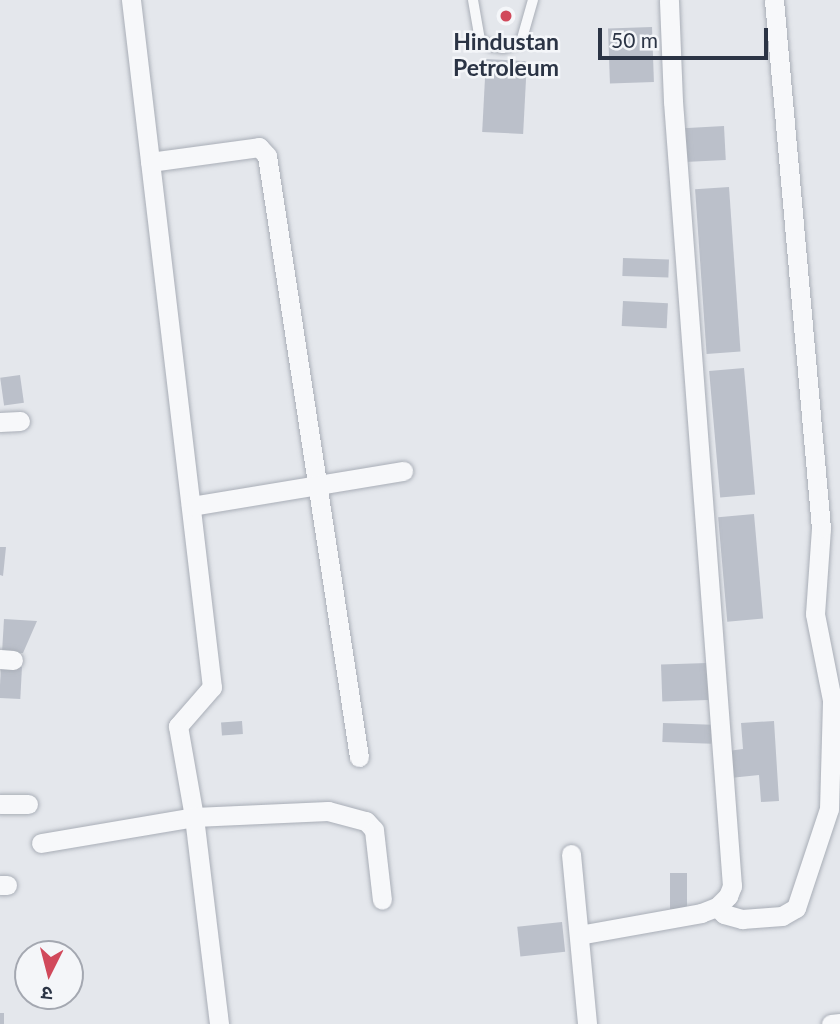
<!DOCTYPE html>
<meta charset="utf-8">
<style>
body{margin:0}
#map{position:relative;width:840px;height:1024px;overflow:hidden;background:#e4e7ec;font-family:Lato,"Noto Sans Devanagari",sans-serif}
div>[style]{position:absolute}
.building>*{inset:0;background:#bbc0ca;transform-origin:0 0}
.roads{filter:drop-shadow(0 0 2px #a9aeb7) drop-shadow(0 0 2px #a9aeb7)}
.lane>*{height:10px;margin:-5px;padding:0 5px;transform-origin:5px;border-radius:5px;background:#f7f8fa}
.street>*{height:19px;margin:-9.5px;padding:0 9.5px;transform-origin:9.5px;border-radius:9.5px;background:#f7f8fa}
.dots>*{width:19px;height:19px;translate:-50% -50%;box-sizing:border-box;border:4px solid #f4f6f9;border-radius:50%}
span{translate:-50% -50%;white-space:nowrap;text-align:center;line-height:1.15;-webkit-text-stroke:5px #f4f6f9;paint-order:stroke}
.poi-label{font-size:23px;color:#2b3445;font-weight:700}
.north{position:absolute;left:14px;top:940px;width:70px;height:70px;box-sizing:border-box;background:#f4f6f9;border:2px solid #a4a8b1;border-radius:50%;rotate:186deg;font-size:19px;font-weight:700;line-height:28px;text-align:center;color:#2b3445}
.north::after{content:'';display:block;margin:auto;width:24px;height:32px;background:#d1495b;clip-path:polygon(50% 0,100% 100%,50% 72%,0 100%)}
.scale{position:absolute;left:598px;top:28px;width:170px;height:32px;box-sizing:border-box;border:4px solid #2b3445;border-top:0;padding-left:9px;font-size:21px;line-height:24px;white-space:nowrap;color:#2b3445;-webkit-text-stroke:5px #f4f6f9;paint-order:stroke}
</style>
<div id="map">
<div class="building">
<div style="left:652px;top:27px;width:55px;height:44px;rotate:88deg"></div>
<div style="left:486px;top:59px;width:41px;height:73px;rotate:3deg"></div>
<div style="left:724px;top:126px;width:34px;height:41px;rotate:87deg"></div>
<div style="left:729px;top:187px;width:165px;height:34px;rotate:86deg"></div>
<div style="left:623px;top:258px;width:46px;height:18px;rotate:2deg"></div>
<div style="left:623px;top:301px;width:45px;height:25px;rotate:3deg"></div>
<div style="left:744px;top:368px;width:127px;height:35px;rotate:85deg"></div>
<div style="left:20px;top:375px;width:28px;height:20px;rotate:82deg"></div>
<div style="left:754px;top:514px;width:105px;height:36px;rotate:85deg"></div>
<div style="clip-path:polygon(0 547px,6px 547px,3px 576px,0 575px)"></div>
<div style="clip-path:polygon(4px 619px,37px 621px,23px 653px,2px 653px)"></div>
<div style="left:707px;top:663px;width:37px;height:46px;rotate:88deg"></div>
<div style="left:1px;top:666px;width:21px;height:32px;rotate:3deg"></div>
<div style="left:242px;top:721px;width:13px;height:21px;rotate:86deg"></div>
<div style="clip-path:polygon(774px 721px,779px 801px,761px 802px,759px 775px,730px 778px,728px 751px,743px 749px,741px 723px)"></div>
<div style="left:663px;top:723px;width:49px;height:19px;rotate:2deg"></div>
<div style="left:687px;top:873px;width:36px;height:17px;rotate:90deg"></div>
<div style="left:562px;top:922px;width:30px;height:45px;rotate:84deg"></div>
<div style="left:0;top:1013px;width:4px;height:11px"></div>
</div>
<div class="roads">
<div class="lane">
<div style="left:473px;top:0;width:41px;rotate:80.1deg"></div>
<div style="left:480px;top:40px;width:13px;rotate:29deg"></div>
<div style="left:491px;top:46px;width:12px;rotate:9deg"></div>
<div style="left:503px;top:48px;width:19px;rotate:-18deg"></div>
<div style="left:521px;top:42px;width:44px;rotate:-74.1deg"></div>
</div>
<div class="street">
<div style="left:131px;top:0;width:692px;rotate:83.28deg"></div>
<div style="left:212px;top:687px;width:52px;rotate:131.1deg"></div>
<div style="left:178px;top:726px;width:92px;rotate:80deg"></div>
<div style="left:194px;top:817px;width:209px;rotate:83.1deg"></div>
<div style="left:150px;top:162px;width:110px;rotate:-7.8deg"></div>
<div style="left:259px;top:147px;width:12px;rotate:48deg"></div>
<div style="left:267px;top:156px;width:608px;rotate:81.3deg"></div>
<div style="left:0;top:422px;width:20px;rotate:-3deg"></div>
<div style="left:191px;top:506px;width:215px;rotate:-9.4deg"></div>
<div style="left:0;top:659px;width:13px;rotate:4deg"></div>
<div style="left:0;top:804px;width:28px"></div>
<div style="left:41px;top:843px;width:155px;rotate:-9.6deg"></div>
<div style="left:194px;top:817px;width:134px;rotate:-2.6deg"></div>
<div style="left:328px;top:811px;width:39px;rotate:15deg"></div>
<div style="left:366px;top:821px;width:12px;rotate:48deg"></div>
<div style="left:374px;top:830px;width:70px;rotate:83.5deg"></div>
<div style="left:571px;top:854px;width:171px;rotate:84.6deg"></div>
<div style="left:0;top:885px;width:7px"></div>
<div style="left:717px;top:907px;width:10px;rotate:45deg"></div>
<div style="left:724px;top:914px;width:19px;rotate:16deg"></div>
<div style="left:742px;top:919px;width:40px;rotate:-4.3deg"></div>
<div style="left:782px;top:916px;width:16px;rotate:-30deg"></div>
<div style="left:796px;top:908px;width:104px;rotate:-71.6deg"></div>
<div style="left:829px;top:809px;width:109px;rotate:-88.4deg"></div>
<div style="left:832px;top:700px;width:88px;rotate:-101.2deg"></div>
<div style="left:815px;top:614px;width:86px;rotate:-86deg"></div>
<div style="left:821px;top:528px;width:530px;rotate:-95.09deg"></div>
<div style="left:579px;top:935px;width:124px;rotate:-10.2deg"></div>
<div style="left:701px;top:913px;width:17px;rotate:-21deg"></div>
<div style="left:717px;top:907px;width:16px;rotate:-45deg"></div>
<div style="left:728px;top:896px;width:11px;rotate:-68deg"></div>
<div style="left:732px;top:886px;width:787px;rotate:-94.3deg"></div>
<div style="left:673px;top:101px;width:101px;rotate:-92.3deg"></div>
<div style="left:831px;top:1024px;width:9px;rotate:-6deg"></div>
</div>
</div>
<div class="dots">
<div style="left:506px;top:16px;background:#d1495b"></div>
</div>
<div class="poi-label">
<span style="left:506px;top:54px">Hindustan<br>Petroleum</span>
</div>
<div class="north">उ</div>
<div class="scale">50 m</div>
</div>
